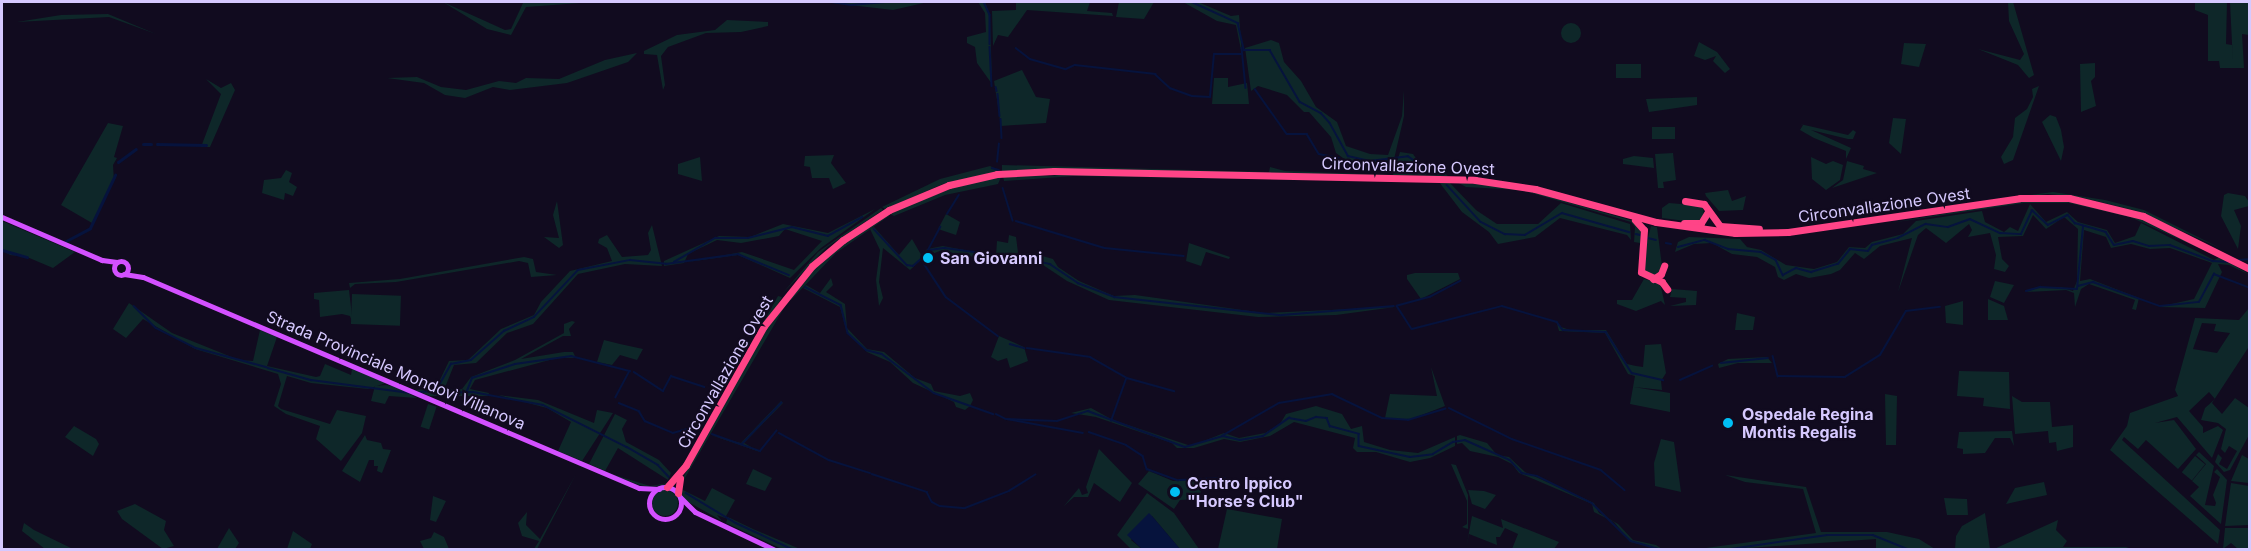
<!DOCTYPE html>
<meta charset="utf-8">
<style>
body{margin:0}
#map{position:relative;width:2251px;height:551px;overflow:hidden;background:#110b1f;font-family:Inter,sans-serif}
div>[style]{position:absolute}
.green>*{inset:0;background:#0e2729;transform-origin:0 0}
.round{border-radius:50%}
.water>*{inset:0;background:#06133d}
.stream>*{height:1.5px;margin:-0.75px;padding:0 0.75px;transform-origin:0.75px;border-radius:0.75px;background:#06133d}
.canal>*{height:3px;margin:-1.5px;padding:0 1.5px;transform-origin:1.5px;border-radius:1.5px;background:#06133d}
.major>*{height:5px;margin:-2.5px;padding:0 2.5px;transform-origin:2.5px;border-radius:2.5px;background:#d350ff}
.major>.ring{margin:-2.5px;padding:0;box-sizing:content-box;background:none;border:5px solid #d350ff;border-radius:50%}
.highway>*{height:7px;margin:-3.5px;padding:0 3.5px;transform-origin:3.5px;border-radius:3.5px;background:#ff4487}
.dots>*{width:16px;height:16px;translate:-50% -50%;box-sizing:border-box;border:3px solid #110b1f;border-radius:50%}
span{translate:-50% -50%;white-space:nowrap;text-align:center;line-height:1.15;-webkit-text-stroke:4.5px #110b1f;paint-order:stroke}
.street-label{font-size:16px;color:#d6c9ff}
.poi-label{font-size:16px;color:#d6c9ff;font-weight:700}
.left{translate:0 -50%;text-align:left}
.frame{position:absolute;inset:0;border:3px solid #d6c9ff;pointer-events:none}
</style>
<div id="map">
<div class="green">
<div style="clip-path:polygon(443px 2px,505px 30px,511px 29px,523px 3px,594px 2px,526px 7px,511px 35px,487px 29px)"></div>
<div style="clip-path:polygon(824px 2px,853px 3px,928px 2px,893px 10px)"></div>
<div style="clip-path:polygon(978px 2px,985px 2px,990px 15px,992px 84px,977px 63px,975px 47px,967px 43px,967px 37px,986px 32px,985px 13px)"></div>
<div style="clip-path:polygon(1016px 2px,1090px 2px,1087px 11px,1112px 13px,1113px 16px,1027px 10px,1008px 37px,998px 35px,993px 46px,992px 11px,1016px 10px)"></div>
<div style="clip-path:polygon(1119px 2px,1154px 2px,1144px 19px,1116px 17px)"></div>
<div style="clip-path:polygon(1183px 2px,1198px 2px,1231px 16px,1239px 15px,1242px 55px,1236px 25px,1217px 21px)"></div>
<div style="clip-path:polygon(2008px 2px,2013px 2px,2034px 75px,2029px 78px,2018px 65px,1978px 49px,2020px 60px,2024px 54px,2009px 21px)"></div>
<div style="clip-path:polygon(2195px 2px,2227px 2px,2226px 44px,2232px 45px,2233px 64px,2230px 2px,2249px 2px,2249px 35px,2242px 34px,2244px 68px,2220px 68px,2219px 61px,2208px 61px,2208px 15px,2195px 10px)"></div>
<div style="clip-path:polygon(108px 14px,156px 34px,109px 17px,17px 22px,61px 15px)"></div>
<div style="clip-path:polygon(727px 20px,768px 22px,768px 26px,741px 32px,706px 33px,668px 47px,661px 56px,665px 85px,663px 90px,657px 55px,644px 54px,644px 51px,677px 35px,715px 30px)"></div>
<div class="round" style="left:1561px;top:23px;width:20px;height:20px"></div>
<div style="clip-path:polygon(1271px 40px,1279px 43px,1284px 62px,1301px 81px,1316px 107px,1337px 122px,1346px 146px,1370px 154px,1388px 155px,1402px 116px,1404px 90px,1404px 116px,1392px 168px,1350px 163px,1336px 153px,1331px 137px,1309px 112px,1304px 112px,1287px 95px,1258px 86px,1251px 91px,1245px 48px)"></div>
<div style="clip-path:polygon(1699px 42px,1717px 52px,1730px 69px,1725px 73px,1713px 61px,1716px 56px,1705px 60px,1694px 56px)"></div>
<div style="clip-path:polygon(1904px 43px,1926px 44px,1919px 67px,1901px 64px)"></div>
<div style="clip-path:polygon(637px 53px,628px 62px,567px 83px,510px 90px,493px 87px,465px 98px,445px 95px,424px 83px,387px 78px,417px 77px,441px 87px,466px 90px,499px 81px,516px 83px,526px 78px,559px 79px,605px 60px)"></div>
<div style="clip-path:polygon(2095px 63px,2095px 77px,2091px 81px,2096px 106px,2081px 112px,2080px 64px)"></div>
<div style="left:1641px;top:64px;width:14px;height:25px;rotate:90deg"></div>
<div style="clip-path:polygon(1022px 70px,1036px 97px,1050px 99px,1046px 123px,1001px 126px,994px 81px)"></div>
<div style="clip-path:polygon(1214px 78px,1228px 78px,1228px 87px,1247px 83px,1249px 104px,1212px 104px)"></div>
<div style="clip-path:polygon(206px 79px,221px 88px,231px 83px,235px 90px,210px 147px,201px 147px,221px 94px)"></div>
<div style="clip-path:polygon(2039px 86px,2013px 160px,2004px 164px,2001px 157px,2013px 137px,2015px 118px,2027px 109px,2033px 97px,2032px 89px)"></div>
<div style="clip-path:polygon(1697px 97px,1697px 105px,1649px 112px,1646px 99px)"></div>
<div style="clip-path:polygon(2050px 115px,2056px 117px,2061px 130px,2064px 147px,2061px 161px,2042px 122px)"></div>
<div style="clip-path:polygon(1893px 118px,1906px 119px,1901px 154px,1889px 143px)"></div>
<div style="clip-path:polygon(108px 123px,123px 126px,114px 157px,117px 158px,113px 165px,114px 181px,92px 223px,61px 205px)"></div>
<div style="clip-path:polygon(1800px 124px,1848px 135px,1853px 130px,1856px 132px,1853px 139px,1848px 139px,1811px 130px,1851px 148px,1846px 159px,1846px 151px,1814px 138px,1800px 130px,1803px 125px)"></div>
<div style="left:1675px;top:127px;width:12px;height:23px;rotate:90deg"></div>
<div style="clip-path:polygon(1400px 152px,1413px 154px,1420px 164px,1438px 168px,1448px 176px,1393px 175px)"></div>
<div style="clip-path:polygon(1673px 153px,1676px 180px,1663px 182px,1664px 188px,1658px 188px,1655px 154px)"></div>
<div style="clip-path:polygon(834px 155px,831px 163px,846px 183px,833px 189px,829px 178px,812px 178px,810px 167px,804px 166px,805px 156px)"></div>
<div style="clip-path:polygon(1634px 156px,1653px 158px,1654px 168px,1623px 164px,1623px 159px)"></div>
<div style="clip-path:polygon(700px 157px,702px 181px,678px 174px,678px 164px)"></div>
<div style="clip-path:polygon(1811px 157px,1826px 164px,1833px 161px,1843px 165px,1840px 180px,1826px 190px,1812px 179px)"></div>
<div style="clip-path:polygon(1847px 161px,1864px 166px,1863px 169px,1877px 173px,1832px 188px,1843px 180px)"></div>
<div style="clip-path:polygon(1002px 165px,1269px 172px,1270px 167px,1285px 171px,1390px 175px,1002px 171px)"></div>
<div style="clip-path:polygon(990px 166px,1000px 171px,943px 184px,885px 209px,882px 207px,940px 179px)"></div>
<div style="clip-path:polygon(286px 170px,292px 173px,289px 182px,297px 187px,293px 196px,285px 193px,284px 200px,262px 193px,264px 180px,281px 178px)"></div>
<div style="clip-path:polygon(1033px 174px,1049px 176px,1068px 174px,1388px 181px,1074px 176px,1004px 181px,1003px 176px)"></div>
<div style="clip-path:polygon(1001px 177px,998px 184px,945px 195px,894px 216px,888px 213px,966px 183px)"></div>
<div style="clip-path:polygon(1439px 182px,1449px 182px,1476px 210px,1497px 224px,1538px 224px,1561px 203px,1630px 224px,1631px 240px,1627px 235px,1560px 218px,1535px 237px,1498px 244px,1489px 232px,1462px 212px)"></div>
<div style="clip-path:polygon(1457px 182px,1515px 187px,1637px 222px,1642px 228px,1640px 243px,1634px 242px,1635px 227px,1631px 222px,1521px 190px,1466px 187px)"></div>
<div style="clip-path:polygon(1728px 190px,1732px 201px,1746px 196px,1743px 210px,1719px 211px,1706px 196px,1705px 193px)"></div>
<div style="clip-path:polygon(2053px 192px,2105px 200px,2144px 210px,2222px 249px,2137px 211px,2084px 198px,2048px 194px,1934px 208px)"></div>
<div style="clip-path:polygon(2228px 193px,2245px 196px,2249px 202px,2249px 206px,2234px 210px,2241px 226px,2238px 249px,2221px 216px,2224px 195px)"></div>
<div style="clip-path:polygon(557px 201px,563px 245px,559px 248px,544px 237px,559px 238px,553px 215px)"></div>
<div style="clip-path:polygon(2018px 201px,2073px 201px,2142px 218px,2219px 257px,2130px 217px,2069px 203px,2024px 203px,1890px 223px)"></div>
<div style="clip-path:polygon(1669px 203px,1703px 206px,1704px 218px,1693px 222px,1662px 218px,1662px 208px)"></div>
<div style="clip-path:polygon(2030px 204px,2046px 222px,2067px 212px,2078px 222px,2107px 230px,2115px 243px,2135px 236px,2141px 223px,2214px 260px,2220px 257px,2250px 275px,2229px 265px,2218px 264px,2222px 272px,2205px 308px,2158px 307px,2194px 299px,2212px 263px,2170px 248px,2150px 249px,2131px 244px,2111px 248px,2106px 237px,2084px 230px,2080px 281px,2090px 279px,2139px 298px,2136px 310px,2132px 309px,2135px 300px,2089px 284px,2081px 289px,2075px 307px,2074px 293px,2066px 290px,2026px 292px,2039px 287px,2061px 287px,2073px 291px,2077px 281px,2078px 229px,2064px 217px,2046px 229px,2033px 215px,2023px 236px,1998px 237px,2002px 259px,2009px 266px,2005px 272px,1994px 269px,1996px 255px,1990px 233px,1968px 237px,1972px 230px,1969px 224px,1946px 243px,1926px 228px,1918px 235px,1898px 292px,1912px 238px,1880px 246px,1864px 259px,1855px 253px,1840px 270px,1831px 274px,1809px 278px,1796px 274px,1784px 280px,1778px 277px,1775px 267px,1757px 257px,1732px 254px,1712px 243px,1694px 244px,1675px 252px,1678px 242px,1689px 237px,1740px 239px,1747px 247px,1761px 250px,1786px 265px,1814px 269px,1837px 262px,1849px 247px,1865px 248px,1872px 242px,1903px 234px,1916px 221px,1982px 211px,1985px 222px,2004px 232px,2010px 227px,2018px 231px)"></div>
<div style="clip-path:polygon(881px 208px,883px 210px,827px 247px,782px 294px,818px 252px)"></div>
<div style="clip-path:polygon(875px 209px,821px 248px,790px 278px,738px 255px,687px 262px,742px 252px,794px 270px,822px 241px,785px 229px,779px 236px,741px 243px,717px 240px,688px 254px,684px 263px,664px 266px,664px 261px,719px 236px,750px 237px,783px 224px,828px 233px)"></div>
<div style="clip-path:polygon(887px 214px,889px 216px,836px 253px,791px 300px,787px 298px,829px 254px)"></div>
<div style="clip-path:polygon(946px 214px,960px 222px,956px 235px,938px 229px)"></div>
<div style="clip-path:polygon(2px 221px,75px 252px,53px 268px,27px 257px,10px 255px,2px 250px)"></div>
<div style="clip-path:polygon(652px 225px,662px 266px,625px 264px,578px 274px,533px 324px,507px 333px,476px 363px,454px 365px,444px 390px,462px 389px,471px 377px,515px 360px,564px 333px,564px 324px,572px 321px,575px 322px,569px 329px,571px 336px,563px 336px,521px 359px,564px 352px,573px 352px,576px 358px,557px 358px,475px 380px,470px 389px,489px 393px,488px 396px,430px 396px,415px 390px,436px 388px,449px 361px,468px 360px,501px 329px,534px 315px,541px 302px,570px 271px,612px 261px,607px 248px,598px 243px,599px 239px,607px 235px,622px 257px,648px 255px,651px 250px,648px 233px)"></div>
<div style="clip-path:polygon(1651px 226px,1657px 227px,1662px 266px,1660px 272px,1649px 277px,1641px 266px)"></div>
<div style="clip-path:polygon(874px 227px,899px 255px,912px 239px,923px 258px,910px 270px,883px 248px,879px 282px,883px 298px,879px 306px,876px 280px,880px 250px,870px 229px)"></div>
<div style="clip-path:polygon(1009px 235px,1016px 237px,1019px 260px,964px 256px,942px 250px,925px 257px,924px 254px,927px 249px,943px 246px,996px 256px,997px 241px,1008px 243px)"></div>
<div style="clip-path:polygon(1189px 243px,1230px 257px,1229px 259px,1206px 252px,1201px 266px,1186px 261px)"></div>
<div style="clip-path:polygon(1039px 255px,1053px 259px,1058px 267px,1079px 281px,1114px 296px,1135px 295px,1264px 313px,1395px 307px,1336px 315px,1258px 317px,1109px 300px,1067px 281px,1040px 263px,1021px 260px,1020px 256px)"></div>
<div style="clip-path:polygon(524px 257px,533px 259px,536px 272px,557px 275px,531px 277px,528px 263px,519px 261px,396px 282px,355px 284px,350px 288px,349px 283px,400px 279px)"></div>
<div style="clip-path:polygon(1415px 273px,1458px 273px,1460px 279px,1421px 299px,1407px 279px,1407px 275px)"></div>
<div style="clip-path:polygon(831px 278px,833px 285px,826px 292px,845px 304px,847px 328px,867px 349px,884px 352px,915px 378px,931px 384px,934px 391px,960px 396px,970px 393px,973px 400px,970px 406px,965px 410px,956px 407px,954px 402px,913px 383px,890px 362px,867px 352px,847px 333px,840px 307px,803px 288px,806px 285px,820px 293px)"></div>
<div style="clip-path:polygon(1644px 279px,1660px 283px,1665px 305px,1661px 301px,1636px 311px,1617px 304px,1617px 300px,1632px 300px)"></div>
<div style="clip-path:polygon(1995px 281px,2014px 285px,2004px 303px,1990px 297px)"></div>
<div style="clip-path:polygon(1672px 289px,1697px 291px,1696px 305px,1670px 306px,1686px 302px,1686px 298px,1670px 297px)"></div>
<div style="clip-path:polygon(349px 290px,353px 324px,350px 316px,342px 314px,320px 317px,319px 300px,314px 299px,314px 293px)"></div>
<div style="left:352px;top:294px;width:49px;height:30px;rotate:2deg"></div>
<div style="clip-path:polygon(778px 296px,782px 297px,683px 468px,669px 484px,649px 487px,639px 485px,608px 473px,650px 486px,669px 483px,680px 472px)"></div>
<div style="clip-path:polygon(1988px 299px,2004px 306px,2008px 320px,1988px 320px)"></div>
<div style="clip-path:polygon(788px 301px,682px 483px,681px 489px,705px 501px,712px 488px,735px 500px,725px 518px,717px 515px,722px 521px,685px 500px,681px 493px,680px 483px,766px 327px)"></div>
<div style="clip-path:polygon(1963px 301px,1963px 325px,1946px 323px,1945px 306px)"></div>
<div style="clip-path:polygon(129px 303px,172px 333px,239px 360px,253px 361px,260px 330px,277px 337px,267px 366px,316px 377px,320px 376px,325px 364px,351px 375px,352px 369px,386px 383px,368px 389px,311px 383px,287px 376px,278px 406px,281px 409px,330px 424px,337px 410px,366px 416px,362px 433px,341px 461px,316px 439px,320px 426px,286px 414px,274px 406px,281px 384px,278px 374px,195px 349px,143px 319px,126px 338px,113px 329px)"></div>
<div style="clip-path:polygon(evenodd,2249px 308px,2248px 348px,2212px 403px,2222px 414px,2235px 398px,2249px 408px,2249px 435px,2230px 470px,2224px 472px,2215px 462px,2218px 454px,2222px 458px,2219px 464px,2227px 469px,2237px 451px,2229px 446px,2225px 453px,2221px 449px,2226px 429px,2218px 423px,2201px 420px,2205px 408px,2215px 399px,2209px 392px,2189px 411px,2203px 427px,2203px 433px,2218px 426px,2223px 430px,2212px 458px,2177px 417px,2155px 423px,2174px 420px,2196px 449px,2178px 469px,2146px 440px,2138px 449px,2124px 437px,2122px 440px,2220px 530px,2218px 544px,2110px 450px,2127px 426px,2130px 413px,2178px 396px,2175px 390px,2195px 318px,2239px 320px,2249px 308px,2202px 323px,2216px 324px,2214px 331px,2230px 333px,2217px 353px,2193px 349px,2202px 323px)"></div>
<div style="clip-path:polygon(1737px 313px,1755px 317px,1753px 330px,1735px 330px)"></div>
<div style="clip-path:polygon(1556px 320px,1561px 327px,1570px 330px,1606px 330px,1627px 364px,1636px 366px,1643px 367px,1645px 345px,1661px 344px,1666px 373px,1661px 381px,1662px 390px,1634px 387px,1670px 393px,1670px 412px,1630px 404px,1635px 376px,1628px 374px,1605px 333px,1559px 331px)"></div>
<div style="clip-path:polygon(999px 336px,1024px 347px,1028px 361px,1010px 368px,1007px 358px,998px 361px,991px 357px)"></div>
<div style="clip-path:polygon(604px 340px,620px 344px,643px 349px,637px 360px,620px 355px,612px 365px,597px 362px)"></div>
<div style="clip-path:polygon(1767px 357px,1772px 363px,1738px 363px,1719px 368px,1718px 364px,1728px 359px)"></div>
<div style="clip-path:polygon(1431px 367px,1445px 406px,1409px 420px,1385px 418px,1390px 394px,1437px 396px)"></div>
<div style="clip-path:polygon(1959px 371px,2009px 372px,2010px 409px,1983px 406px,1984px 398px,1957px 396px)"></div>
<div style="clip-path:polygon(386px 385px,397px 387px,417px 398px,389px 396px,385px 404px,371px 401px,375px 386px)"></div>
<div style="clip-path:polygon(1885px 394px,1897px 396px,1896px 445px,1886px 445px)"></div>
<div style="clip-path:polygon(498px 395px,538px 400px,594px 423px,597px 410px,613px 413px,582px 461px,558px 451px,571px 422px,547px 408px)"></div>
<div style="clip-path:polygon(2012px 396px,2022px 402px,2050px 402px,2052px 427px,2073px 425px,2073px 447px,2057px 451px,2056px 442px,2049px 443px,2048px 431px,2015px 434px)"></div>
<div style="clip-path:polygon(781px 401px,783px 403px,744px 443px,760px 452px,711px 435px,741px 443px)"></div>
<div style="left:428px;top:404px;width:9px;height:24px;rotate:18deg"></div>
<div style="clip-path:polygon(1316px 406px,1342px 414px,1351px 429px,1362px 426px,1364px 442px,1390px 450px,1418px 453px,1455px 437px,1455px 446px,1430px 458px,1410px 462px,1376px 452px,1357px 452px,1353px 448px,1355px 438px,1294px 422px,1270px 436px,1240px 442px,1224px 439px,1194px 448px,1177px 448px,1172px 443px,1096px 417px,1071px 413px,1091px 408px,1113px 420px,1191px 446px,1224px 433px,1239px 438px,1265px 433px,1280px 424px,1286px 414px)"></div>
<div style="clip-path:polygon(615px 414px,627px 420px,622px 429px,626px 442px,659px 460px,671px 473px,668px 480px,618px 448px,605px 471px,589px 464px)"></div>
<div style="clip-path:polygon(74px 426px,96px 439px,99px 444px,93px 456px,65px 437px)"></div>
<div style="clip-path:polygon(2012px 431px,2014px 446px,2010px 438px,1995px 438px,1985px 453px,1963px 454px,1963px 449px,1957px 448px,1959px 432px)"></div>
<div style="clip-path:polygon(365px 435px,367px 440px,381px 443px,383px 449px,391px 450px,382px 473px,377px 471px,378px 466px,374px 466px,374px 460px,369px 460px,360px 482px,342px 471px)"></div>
<div style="clip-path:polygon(1460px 435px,1487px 443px,1497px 455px,1509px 457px,1525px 472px,1594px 503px,1599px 513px,1618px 524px,1633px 540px,1656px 545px,1662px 549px,1630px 542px,1614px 522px,1594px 512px,1592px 504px,1519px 473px,1512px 464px,1498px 457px,1470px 451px,1462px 443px,1457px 444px,1457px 436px)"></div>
<div style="clip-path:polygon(1661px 439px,1674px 442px,1681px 492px,1655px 486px,1654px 463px)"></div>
<div style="clip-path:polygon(1099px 449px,1132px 483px,1120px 502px,1094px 483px,1088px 497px,1074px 497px,1064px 506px,1079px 488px,1082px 495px,1088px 493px,1086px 487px)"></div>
<div style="clip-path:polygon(2199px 452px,2214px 466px,2205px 505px,2215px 506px,2216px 503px,2213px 495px,2220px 477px,2214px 472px,2217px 469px,2227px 480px,2221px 524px,2190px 496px,2199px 487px,2192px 481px,2206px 464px,2196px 455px)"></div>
<div style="clip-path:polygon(2242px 455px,2249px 459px,2249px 483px,2231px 481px)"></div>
<div style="left:2195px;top:456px;width:13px;height:21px;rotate:39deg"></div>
<div style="clip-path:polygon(1451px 464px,1456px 465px,1468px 495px,1468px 529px,1462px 527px,1467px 524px,1467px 501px)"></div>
<div style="clip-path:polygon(753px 469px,772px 478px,765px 491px,746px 484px)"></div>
<div style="clip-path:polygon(1149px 471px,1173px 481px,1200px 479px,1201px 499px,1180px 500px,1174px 509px,1138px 484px)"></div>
<div style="clip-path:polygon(576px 474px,537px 549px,534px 549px,539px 541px,522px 536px,518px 523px,527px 512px,526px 525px,540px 539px)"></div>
<div style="clip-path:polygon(1725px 475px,1806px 487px,1821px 532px,1887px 532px,1919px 539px,1935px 549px,1876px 549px,1876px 539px,1734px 549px,1698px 549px,1816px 533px,1803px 489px,1745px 482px)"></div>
<div style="clip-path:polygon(2044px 482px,2047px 495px,2006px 504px,2015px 488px)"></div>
<div style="clip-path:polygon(2231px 483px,2249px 486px,2249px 525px,2225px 526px)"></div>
<div class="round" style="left:652px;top:490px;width:26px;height:26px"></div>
<div style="clip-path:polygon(1468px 490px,1484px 491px,1496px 495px,1485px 509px,1472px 504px)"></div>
<div style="clip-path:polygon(1147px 493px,1174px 513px,1199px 549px,1180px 549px,1152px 516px,1131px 540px,1142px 549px,1131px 549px,1117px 535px)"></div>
<div style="clip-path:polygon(433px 496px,446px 501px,436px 522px,430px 520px)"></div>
<div style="clip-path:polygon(1944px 498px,1967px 499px,1968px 515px,1947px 515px)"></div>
<div style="clip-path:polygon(135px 504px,166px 521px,164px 530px,174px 546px,163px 549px,122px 519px,117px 511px)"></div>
<div style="clip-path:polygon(1227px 509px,1282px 519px,1277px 549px,1218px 549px)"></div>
<div style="clip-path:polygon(1985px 513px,1990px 549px,1955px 549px,1956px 536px,1962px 526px)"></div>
<div style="clip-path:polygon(1472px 516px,1503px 528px,1501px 519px,1559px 542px,1554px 549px,1512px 549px,1518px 534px,1505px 528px,1500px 537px,1496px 537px,1497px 545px,1469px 534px,1466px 549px)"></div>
<div style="clip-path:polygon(728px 517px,753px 529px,800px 549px,782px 549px,726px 523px)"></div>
<div style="clip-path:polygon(2058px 520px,2056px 530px,2067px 541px,2063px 547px,2126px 547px,2132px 549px,1994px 549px)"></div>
<div style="clip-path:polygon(24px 523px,34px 530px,73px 549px,45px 549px,22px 531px)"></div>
<div style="clip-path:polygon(229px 528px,239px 543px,235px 549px,217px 549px)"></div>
<div style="clip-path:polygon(2225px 528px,2249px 528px,2249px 549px,2238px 549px,2231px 543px,2223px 549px)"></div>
<div style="clip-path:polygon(293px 531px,312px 544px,310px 549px,287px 549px)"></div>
<div style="clip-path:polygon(434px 532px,444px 537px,449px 549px,424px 549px,420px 541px,431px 538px)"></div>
</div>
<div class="water">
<div style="clip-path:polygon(1149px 513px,1152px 516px,1180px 549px,1142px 549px,1127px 535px)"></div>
</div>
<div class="stream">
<div style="left:832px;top:2px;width:19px;rotate:9deg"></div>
<div style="left:851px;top:5px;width:37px;rotate:-5deg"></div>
<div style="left:896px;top:2px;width:15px"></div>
<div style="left:984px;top:2px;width:14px;rotate:65deg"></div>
<div style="left:990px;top:15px;width:29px;rotate:90deg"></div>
<div style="left:1192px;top:2px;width:51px;rotate:24.5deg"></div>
<div style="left:1238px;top:23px;width:28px;rotate:77deg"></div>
<div style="left:1244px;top:50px;width:26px"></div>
<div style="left:1270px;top:50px;width:60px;rotate:60deg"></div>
<div style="left:1300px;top:102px;width:24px;rotate:28deg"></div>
<div style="left:1321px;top:113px;width:13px;rotate:48deg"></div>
<div style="left:1330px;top:123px;width:38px;rotate:61deg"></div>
<div style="left:1348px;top:156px;width:23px;rotate:13deg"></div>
<div style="left:1370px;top:161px;width:38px;rotate:-7deg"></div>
<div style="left:1408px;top:156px;width:19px;rotate:36deg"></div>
<div style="left:1423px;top:167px;width:20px;rotate:20deg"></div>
<div style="left:990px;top:47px;width:39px;rotate:87deg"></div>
<div style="left:1016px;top:48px;width:18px;rotate:38deg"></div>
<div style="left:1030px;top:59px;width:37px;rotate:16deg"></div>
<div style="left:1066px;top:69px;width:10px;rotate:-24deg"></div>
<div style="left:1075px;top:65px;width:81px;rotate:6.4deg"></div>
<div style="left:1155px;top:74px;width:21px;rotate:43deg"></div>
<div style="left:1170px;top:88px;width:23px;rotate:20deg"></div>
<div style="left:1192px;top:96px;width:18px;rotate:3deg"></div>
<div style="left:1210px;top:97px;width:43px;rotate:-84.7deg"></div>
<div style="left:1214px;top:54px;width:28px"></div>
<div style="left:1242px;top:48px;width:40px;rotate:84.3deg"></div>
<div style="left:996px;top:87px;width:4px;rotate:76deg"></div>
<div style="left:1255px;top:89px;width:55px;rotate:54.6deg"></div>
<div style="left:1287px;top:134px;width:20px"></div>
<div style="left:1307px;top:134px;width:23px;rotate:59deg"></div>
<div style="left:1319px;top:154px;width:20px;rotate:11deg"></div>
<div style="left:998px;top:94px;width:22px;rotate:85deg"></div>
<div style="left:1001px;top:119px;width:19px;rotate:87deg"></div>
<div style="left:997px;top:162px;width:18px;rotate:-84deg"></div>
<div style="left:992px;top:168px;width:7px;rotate:16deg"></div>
<div style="left:1447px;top:185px;width:50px;rotate:47.4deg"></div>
<div style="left:1481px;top:222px;width:27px;rotate:27deg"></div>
<div style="left:1505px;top:234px;width:20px;rotate:3deg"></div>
<div style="left:1525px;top:235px;width:43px;rotate:-30.7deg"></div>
<div style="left:1562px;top:213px;width:70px;rotate:15.8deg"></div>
<div style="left:1003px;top:188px;width:34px;rotate:73deg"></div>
<div style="left:947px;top:214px;width:22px;rotate:-58deg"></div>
<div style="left:1016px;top:221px;width:93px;rotate:16.9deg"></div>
<div style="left:1105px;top:248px;width:79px;rotate:5.8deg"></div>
<div style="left:874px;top:229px;width:49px;rotate:47.5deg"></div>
<div style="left:907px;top:265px;width:6px;rotate:9deg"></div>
<div style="left:913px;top:266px;width:13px;rotate:-42deg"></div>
<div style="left:1636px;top:234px;width:4px;rotate:14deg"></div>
<div style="left:1648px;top:238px;width:8px;rotate:14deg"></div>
<div style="left:1666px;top:243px;width:5px;rotate:11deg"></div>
<div style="left:1678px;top:247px;width:28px;rotate:-15deg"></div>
<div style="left:1705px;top:240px;width:25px;rotate:21deg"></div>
<div style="left:1728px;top:249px;width:33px;rotate:5deg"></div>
<div style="left:1761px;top:252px;width:17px;rotate:28deg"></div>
<div style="left:1776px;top:260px;width:17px;rotate:65deg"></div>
<div style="left:1783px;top:275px;width:15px;rotate:-28deg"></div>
<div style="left:1796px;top:268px;width:16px;rotate:15deg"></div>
<div style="left:1811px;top:272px;width:28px;rotate:-17deg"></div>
<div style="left:1838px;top:264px;width:19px;rotate:-51deg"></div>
<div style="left:1850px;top:249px;width:18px;rotate:6deg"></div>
<div style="left:1868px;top:251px;width:7px;rotate:-56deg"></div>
<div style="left:1872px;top:245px;width:27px;rotate:-15deg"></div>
<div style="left:1898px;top:238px;width:31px;rotate:-27deg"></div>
<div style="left:1926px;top:224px;width:22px;rotate:8deg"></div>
<div style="left:1948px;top:227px;width:23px;rotate:-20deg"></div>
<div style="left:1970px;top:219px;width:33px;rotate:25deg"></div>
<div style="left:2000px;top:233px;width:21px;rotate:3deg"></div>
<div style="left:2021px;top:234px;width:26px;rotate:-65deg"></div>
<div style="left:2032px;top:210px;width:22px;rotate:43deg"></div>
<div style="left:2048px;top:225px;width:22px;rotate:-27deg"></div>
<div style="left:2068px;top:215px;width:11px;rotate:49deg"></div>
<div style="left:2075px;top:223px;width:32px;rotate:16deg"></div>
<div style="left:2106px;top:232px;width:15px;rotate:58deg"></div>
<div style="left:2114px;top:245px;width:19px;rotate:-12deg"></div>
<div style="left:2133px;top:241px;width:17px;rotate:17deg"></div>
<div style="left:2149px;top:246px;width:21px;rotate:-3deg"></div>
<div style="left:2170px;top:245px;width:46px;rotate:20.4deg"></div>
<div style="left:2213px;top:261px;width:15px;rotate:4deg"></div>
<div style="left:928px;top:250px;width:26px;rotate:-62deg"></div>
<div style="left:925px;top:255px;width:7px;rotate:-45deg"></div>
<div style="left:930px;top:250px;width:15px;rotate:-8deg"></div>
<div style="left:945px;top:248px;width:74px;rotate:7.8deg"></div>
<div style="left:1022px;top:258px;width:29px;rotate:12deg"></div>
<div style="left:1050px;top:264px;width:34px;rotate:34deg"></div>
<div style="left:1078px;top:283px;width:39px;rotate:21deg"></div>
<div style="left:1114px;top:297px;width:168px;rotate:6.2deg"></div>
<div style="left:2239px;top:260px;width:11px;rotate:-5deg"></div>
<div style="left:674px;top:262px;width:48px;rotate:-30.3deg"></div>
<div style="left:715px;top:238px;width:33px"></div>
<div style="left:748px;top:238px;width:45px;rotate:-14deg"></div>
<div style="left:792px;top:227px;width:37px;rotate:14deg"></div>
<div style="left:828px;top:236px;width:39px;rotate:-29deg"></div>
<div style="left:923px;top:262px;width:42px;rotate:56.7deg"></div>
<div style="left:946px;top:297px;width:65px;rotate:36.9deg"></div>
<div style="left:1461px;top:281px;width:34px;rotate:152deg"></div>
<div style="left:1431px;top:297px;width:35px;rotate:165deg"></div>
<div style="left:1397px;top:306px;width:27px;rotate:57deg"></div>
<div style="left:1412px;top:329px;width:93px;rotate:-14.3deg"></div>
<div style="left:1502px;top:306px;width:57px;rotate:16.2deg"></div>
<div style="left:1557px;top:322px;width:10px;rotate:53deg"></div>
<div style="left:1563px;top:330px;width:43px;rotate:2.7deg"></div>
<div style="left:1606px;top:332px;width:49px;rotate:57.6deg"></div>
<div style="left:1632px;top:373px;width:32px;rotate:13deg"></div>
<div style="left:2078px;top:286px;width:16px;rotate:-15deg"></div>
<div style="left:2093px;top:282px;width:71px;rotate:19.7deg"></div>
<div style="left:2160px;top:306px;width:39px;rotate:-6deg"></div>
<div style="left:2199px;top:302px;width:32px;rotate:-62deg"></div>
<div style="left:2214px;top:274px;width:39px;rotate:21deg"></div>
<div style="left:805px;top:287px;width:40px;rotate:26.6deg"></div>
<div style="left:841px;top:305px;width:29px;rotate:76deg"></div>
<div style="left:848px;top:333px;width:25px;rotate:43deg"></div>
<div style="left:866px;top:350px;width:16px;rotate:14deg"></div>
<div style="left:882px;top:354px;width:65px;rotate:36.9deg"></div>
<div style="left:934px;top:393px;width:63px;rotate:19.6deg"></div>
<div style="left:2026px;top:291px;width:15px;rotate:-16deg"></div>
<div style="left:2040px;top:287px;width:37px;rotate:3deg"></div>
<div style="left:2077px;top:289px;width:62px;rotate:-84.5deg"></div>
<div style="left:134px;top:306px;width:31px;rotate:45deg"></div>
<div style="left:156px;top:328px;width:45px;rotate:26.6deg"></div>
<div style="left:196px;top:348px;width:73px;rotate:15.2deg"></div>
<div style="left:1282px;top:315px;width:112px;rotate:-4.6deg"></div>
<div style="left:1010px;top:344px;width:15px;rotate:16deg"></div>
<div style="left:1027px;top:348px;width:64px;rotate:8.1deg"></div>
<div style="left:1090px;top:357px;width:43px;rotate:29.6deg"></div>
<div style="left:1127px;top:378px;width:49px;rotate:15.5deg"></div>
<div style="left:1773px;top:356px;width:21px;rotate:76deg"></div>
<div style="left:1778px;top:376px;width:67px;rotate:0.9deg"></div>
<div style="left:1845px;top:377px;width:41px;rotate:-32.2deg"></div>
<div style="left:1880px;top:355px;width:51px;rotate:-59.4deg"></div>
<div style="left:1906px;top:311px;width:34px;rotate:-7deg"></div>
<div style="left:1721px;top:363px;width:47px;rotate:-6.1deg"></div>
<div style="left:268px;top:368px;width:45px;rotate:15.6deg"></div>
<div style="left:311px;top:380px;width:100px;rotate:7.5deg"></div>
<div style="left:634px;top:372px;width:35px;rotate:33deg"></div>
<div style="left:663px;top:391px;width:17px;rotate:-62deg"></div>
<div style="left:671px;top:376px;width:35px;rotate:18deg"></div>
<div style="left:1680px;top:380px;width:35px;rotate:-24deg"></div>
<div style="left:467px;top:391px;width:14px;rotate:-69deg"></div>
<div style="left:472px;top:378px;width:45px;rotate:-18deg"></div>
<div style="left:515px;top:364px;width:57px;rotate:-8.1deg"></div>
<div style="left:571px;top:356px;width:61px;rotate:14.3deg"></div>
<div style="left:630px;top:371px;width:30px;rotate:118deg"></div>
<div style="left:420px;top:392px;width:16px;rotate:-4deg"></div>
<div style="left:436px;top:391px;width:31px;rotate:-61deg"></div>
<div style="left:451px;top:364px;width:20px;rotate:-11deg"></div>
<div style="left:471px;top:360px;width:44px;rotate:-41.3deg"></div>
<div style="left:504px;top:331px;width:33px;rotate:-25deg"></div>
<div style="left:534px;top:317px;width:64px;rotate:-46.9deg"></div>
<div style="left:578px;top:270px;width:53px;rotate:-10.9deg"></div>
<div style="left:630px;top:260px;width:36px;rotate:6deg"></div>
<div style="left:666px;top:264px;width:73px;rotate:-7.9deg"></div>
<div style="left:738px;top:254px;width:55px;rotate:22.4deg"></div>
<div style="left:433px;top:393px;width:40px;rotate:-1.4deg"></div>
<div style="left:473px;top:392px;width:71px;rotate:10.5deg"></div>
<div style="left:543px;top:405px;width:94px;rotate:26.6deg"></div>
<div style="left:627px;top:447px;width:36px;rotate:30deg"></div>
<div style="left:658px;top:465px;width:16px;rotate:47deg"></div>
<div style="left:619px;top:403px;width:22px;rotate:22deg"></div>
<div style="left:639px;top:411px;width:12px;rotate:59deg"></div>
<div style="left:645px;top:421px;width:30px;rotate:23deg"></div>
<div style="left:673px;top:433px;width:18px;rotate:-16deg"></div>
<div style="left:690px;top:428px;width:9px;rotate:13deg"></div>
<div style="left:1449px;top:408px;width:70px;rotate:26.2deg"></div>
<div style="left:1512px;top:439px;width:94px;rotate:19.2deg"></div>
<div style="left:1601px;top:470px;width:31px;rotate:40deg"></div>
<div style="left:996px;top:414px;width:11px;rotate:27deg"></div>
<div style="left:1006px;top:419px;width:51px;rotate:2.2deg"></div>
<div style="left:1057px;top:421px;width:33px;rotate:-18deg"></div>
<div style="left:1088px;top:411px;width:103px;rotate:20.4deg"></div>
<div style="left:1185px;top:447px;width:40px;rotate:-16deg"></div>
<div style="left:1223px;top:436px;width:17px;rotate:13deg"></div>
<div style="left:1240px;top:440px;width:23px;rotate:-10deg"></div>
<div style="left:1263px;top:436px;width:32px;rotate:-35deg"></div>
<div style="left:1289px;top:418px;width:17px;rotate:10deg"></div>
<div style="left:1306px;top:421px;width:11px;rotate:-22deg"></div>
<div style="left:1316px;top:417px;width:11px;rotate:5deg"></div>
<div style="left:1327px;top:418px;width:9px;rotate:69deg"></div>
<div style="left:1330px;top:426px;width:30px;rotate:15deg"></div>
<div style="left:1359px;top:434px;width:12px;rotate:90deg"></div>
<div style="left:1359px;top:446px;width:52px;rotate:12.2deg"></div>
<div style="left:1410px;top:457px;width:23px;rotate:-7deg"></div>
<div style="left:1433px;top:454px;width:23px;rotate:-31deg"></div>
<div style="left:1453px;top:442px;width:12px;rotate:-9deg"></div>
<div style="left:1465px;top:440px;width:49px;rotate:24deg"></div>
<div style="left:1510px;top:460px;width:18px;rotate:47deg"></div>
<div style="left:1522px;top:473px;width:15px;rotate:11deg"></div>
<div style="left:1537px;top:476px;width:61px;rotate:26.1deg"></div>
<div style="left:1592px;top:503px;width:54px;rotate:44.3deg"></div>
<div style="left:1631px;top:541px;width:32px;rotate:16deg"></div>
<div style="left:1007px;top:419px;width:77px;rotate:10.4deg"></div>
<div style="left:1111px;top:421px;width:45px;rotate:-70.3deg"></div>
<div style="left:1089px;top:432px;width:39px;rotate:19deg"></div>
<div style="left:1126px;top:445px;width:20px;rotate:33deg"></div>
<div style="left:1143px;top:456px;width:14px;rotate:73deg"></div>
<div style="left:1147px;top:469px;width:33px;rotate:20deg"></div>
<div style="left:779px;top:433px;width:57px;rotate:28.4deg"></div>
<div style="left:829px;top:460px;width:43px;rotate:17.6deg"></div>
<div style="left:712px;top:434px;width:51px;rotate:19.5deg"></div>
<div style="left:760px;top:451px;width:26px;rotate:-51deg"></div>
<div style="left:1222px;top:436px;width:66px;rotate:-30.1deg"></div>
<div style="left:1279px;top:403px;width:54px;rotate:-9.6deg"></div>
<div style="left:1332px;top:394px;width:55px;rotate:25.6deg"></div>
<div style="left:1382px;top:418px;width:26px;rotate:4deg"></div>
<div style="left:1408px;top:420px;width:39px;rotate:-17deg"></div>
<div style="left:742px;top:444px;width:57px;rotate:-46.4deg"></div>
<div style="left:872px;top:474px;width:58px;rotate:18.1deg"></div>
<div style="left:927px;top:492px;width:11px;rotate:63deg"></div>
<div style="left:932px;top:502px;width:9px;rotate:27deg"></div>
<div style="left:940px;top:506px;width:25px;rotate:5deg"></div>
<div style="left:965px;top:508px;width:47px;rotate:-21.1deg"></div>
<div style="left:1009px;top:491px;width:31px;rotate:-32deg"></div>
<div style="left:1179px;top:480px;width:46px;rotate:-2.5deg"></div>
<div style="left:686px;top:493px;width:58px;rotate:31deg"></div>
<div style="left:736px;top:523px;width:64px;rotate:25deg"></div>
<div style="left:1724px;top:550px;width:104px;rotate:-8.3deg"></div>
<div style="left:1827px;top:535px;width:46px"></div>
<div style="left:1873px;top:535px;width:40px;rotate:22deg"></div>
<div style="left:1923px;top:550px;width:2px"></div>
</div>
<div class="canal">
<div style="left:143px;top:144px;width:8px"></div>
<div style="left:157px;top:144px;width:49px;rotate:1.2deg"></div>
<div style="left:118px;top:162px;width:22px;rotate:-36deg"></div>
<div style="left:66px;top:241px;width:27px;rotate:-28deg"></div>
<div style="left:90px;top:228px;width:59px;rotate:-64.7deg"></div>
<div style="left:2px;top:250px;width:26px;rotate:16deg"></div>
</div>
<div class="major">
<div style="left:2px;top:217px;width:109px;rotate:23.3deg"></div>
<div style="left:102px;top:260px;width:15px;rotate:8deg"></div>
<div class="ring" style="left:114px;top:261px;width:9px;height:9px"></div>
<div style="left:124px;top:274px;width:19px;rotate:9deg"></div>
<div style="left:143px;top:277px;width:539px;rotate:23.05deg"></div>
<div style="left:639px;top:488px;width:20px;rotate:3deg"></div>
<div class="ring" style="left:649px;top:487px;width:27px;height:27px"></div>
<div style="left:680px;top:497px;width:21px;rotate:45deg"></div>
<div style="left:695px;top:512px;width:89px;rotate:25.4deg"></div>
</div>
<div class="highway">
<div style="left:1685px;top:201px;width:19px;rotate:9deg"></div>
<div style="left:1704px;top:204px;width:27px;rotate:54deg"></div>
<div style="left:1720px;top:226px;width:39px;rotate:4deg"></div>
<div style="left:1635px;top:220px;width:13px;rotate:48deg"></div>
<div style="left:1644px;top:230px;width:42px;rotate:94.1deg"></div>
<div style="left:1641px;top:272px;width:23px;rotate:25deg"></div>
<div style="left:1662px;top:282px;width:9px;rotate:54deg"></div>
<div style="left:1684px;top:223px;width:17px"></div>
<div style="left:1701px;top:223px;width:13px;rotate:-58deg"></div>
<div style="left:1653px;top:279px;width:9px;rotate:-32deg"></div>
<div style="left:1661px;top:274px;width:9px;rotate:-69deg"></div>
<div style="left:667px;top:487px;width:29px;rotate:-49deg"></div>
<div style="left:686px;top:465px;width:159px;rotate:-60.7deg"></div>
<div style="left:764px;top:326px;width:77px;rotate:-51.3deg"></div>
<div style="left:812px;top:266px;width:40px;rotate:-40deg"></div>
<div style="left:843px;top:240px;width:55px;rotate:-33.1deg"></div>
<div style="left:889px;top:210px;width:65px;rotate:-22.6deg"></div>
<div style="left:949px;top:185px;width:49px;rotate:-12.9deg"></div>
<div style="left:997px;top:174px;width:57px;rotate:-3deg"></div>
<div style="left:1054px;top:171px;width:421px;rotate:1.2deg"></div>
<div style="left:1475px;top:180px;width:61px;rotate:8.5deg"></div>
<div style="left:1535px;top:189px;width:125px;rotate:15.3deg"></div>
<div style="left:1656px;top:222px;width:80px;rotate:7.9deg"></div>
<div style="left:1735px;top:233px;width:53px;rotate:-1.1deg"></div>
<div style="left:1788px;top:232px;width:234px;rotate:-8.3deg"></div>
<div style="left:2020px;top:198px;width:49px"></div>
<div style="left:2069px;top:198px;width:76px;rotate:13.7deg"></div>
<div style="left:2143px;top:216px;width:119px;rotate:26.4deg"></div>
<div style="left:678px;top:493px;width:15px;rotate:-82deg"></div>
</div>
<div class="dots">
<div style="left:928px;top:258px;background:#00bef4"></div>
<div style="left:1728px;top:423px;background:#00bef4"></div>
<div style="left:1175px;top:492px;background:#00bef4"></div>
</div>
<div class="street-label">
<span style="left:1408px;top:166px;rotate:2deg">Circonvallazione Ovest</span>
<span style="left:1884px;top:205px;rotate:-8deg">Circonvallazione Ovest</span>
<span style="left:396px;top:370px;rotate:23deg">Strada Provinciale Mondovì Villanova</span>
<span style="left:725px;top:372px;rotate:-60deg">Circonvallazione Ovest</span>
</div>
<div class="poi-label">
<span class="left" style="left:940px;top:258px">San Giovanni</span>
<span class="left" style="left:1742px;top:423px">Ospedale Regina<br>Montis Regalis</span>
<span class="left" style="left:1187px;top:492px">Centro Ippico<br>"Horse’s Club"</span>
</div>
<div class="frame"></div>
</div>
